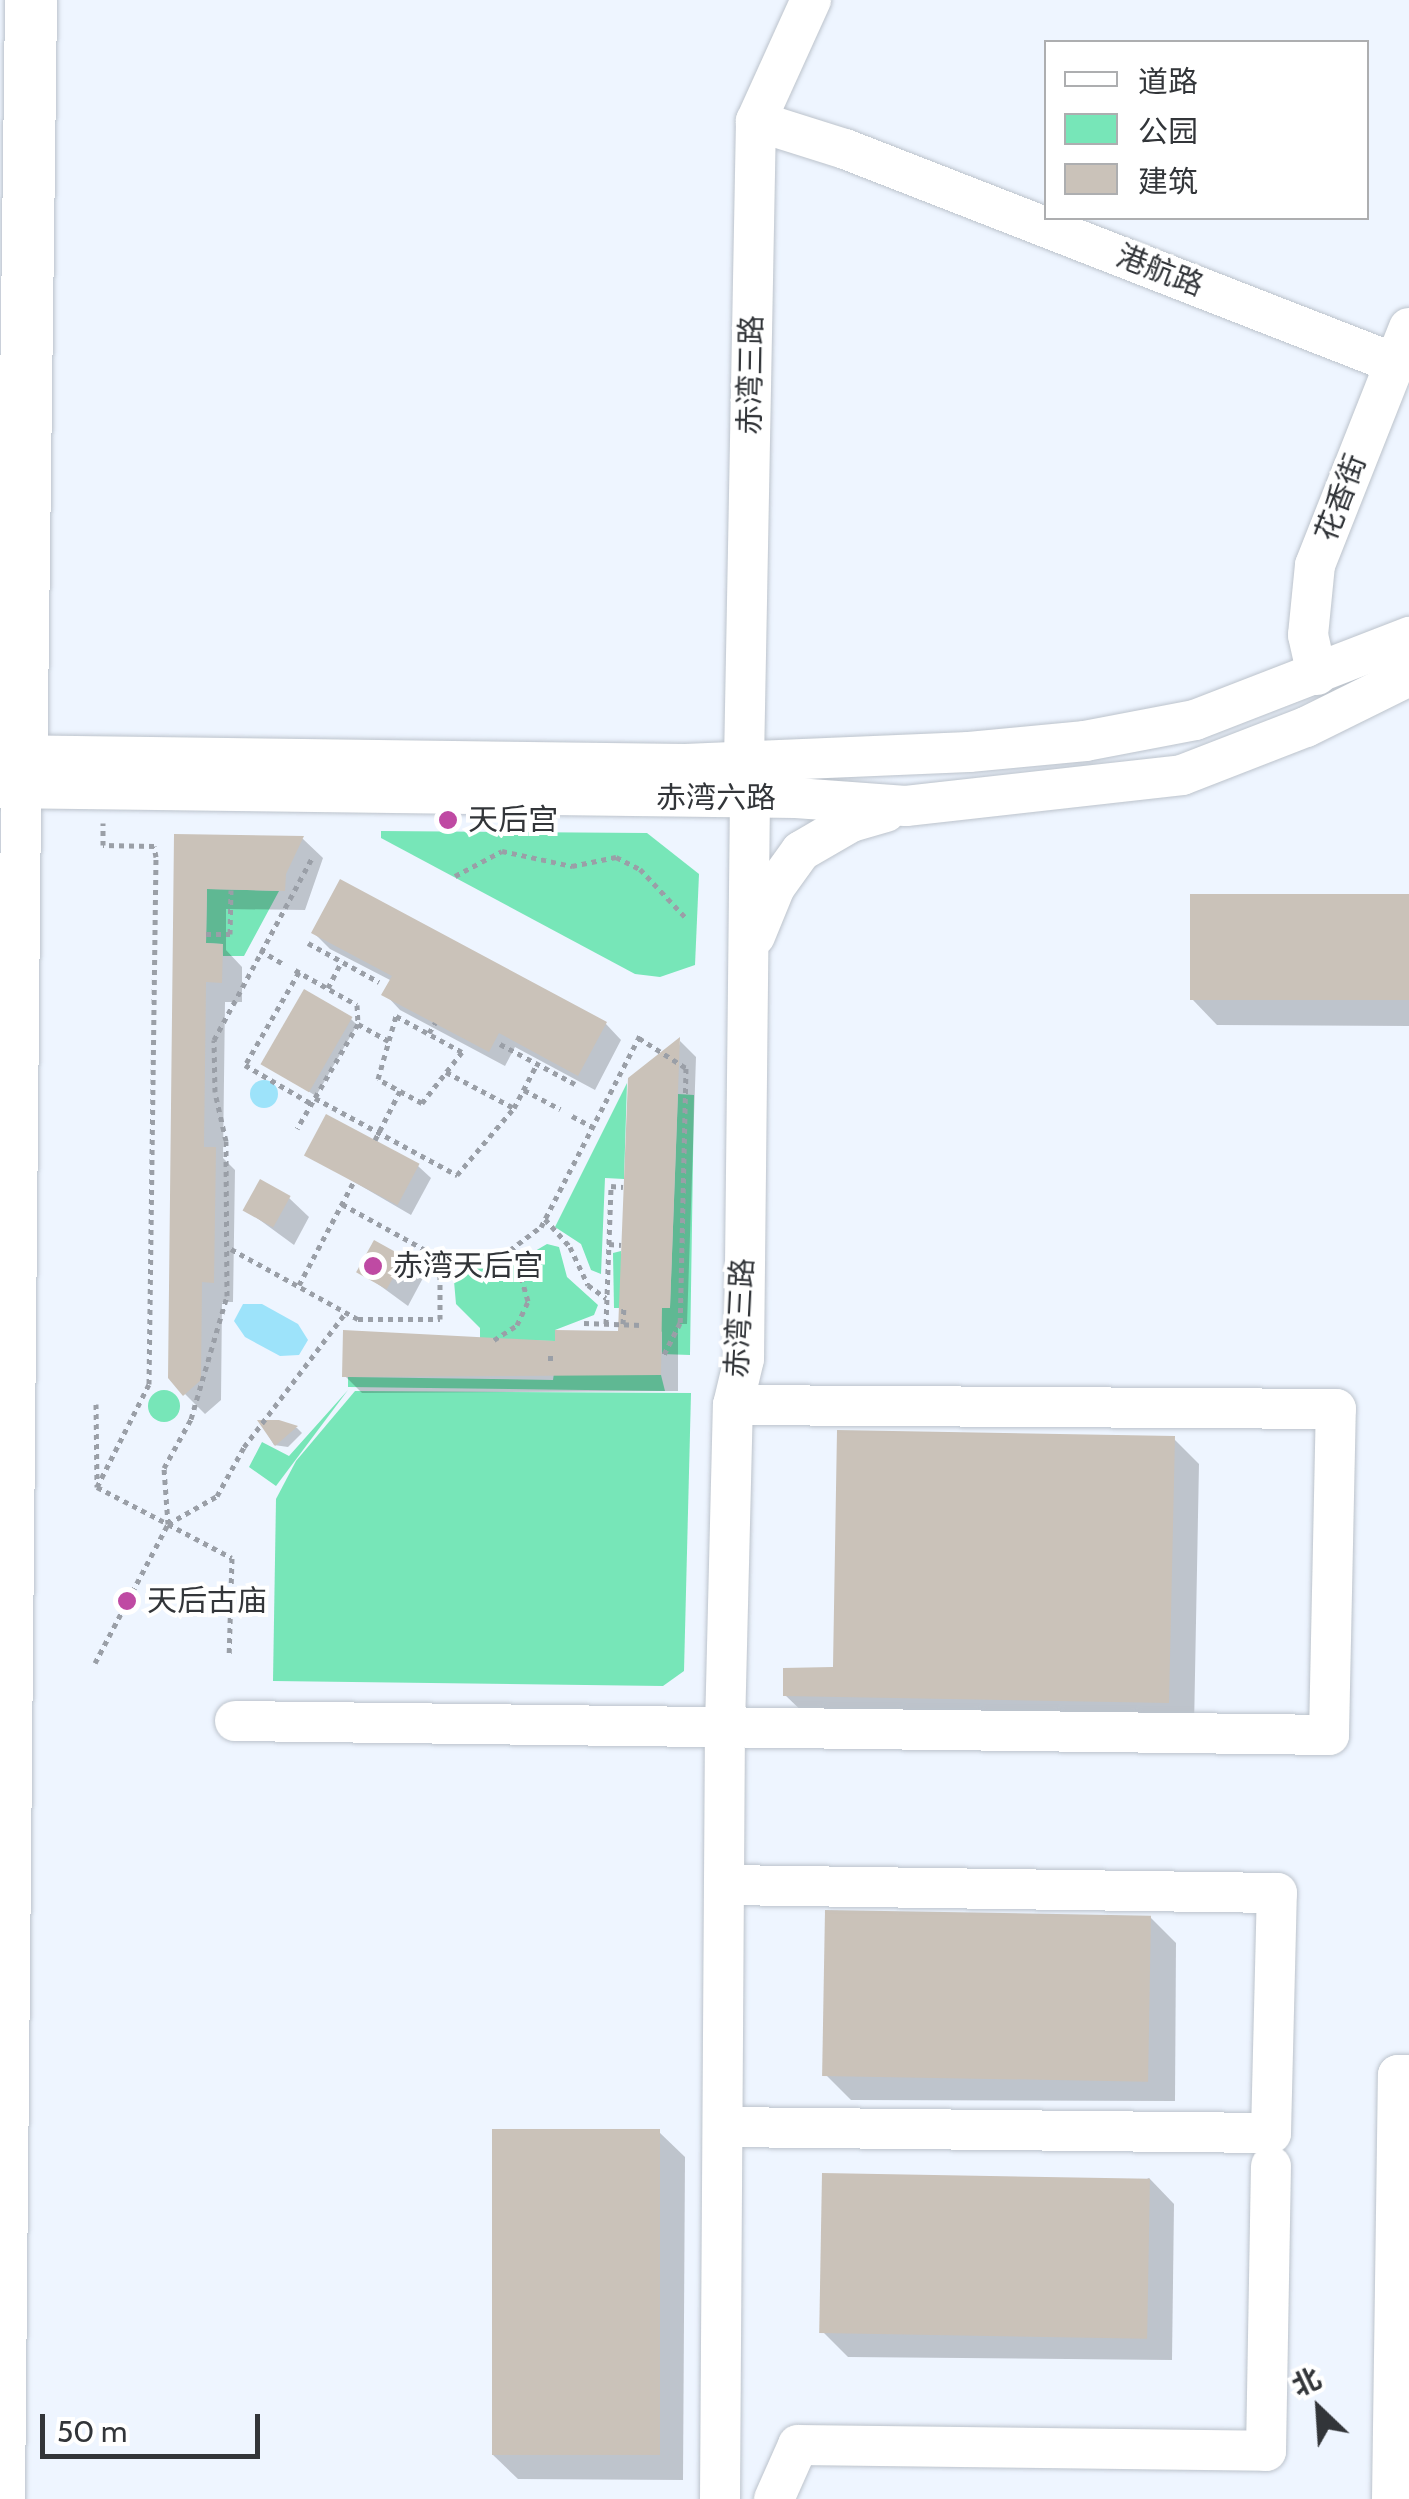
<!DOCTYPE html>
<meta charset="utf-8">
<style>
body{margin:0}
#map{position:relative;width:1409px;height:2499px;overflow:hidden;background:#eef5ff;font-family:Cabin,"Noto Sans SC",sans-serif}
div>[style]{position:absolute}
.green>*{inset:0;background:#77e6b8}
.round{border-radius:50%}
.water>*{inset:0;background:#9de3fa}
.shadow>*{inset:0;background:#0003}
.building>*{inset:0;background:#cac2b9;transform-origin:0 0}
.path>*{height:5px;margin-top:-2.5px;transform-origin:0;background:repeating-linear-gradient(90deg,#9a9fa7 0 5px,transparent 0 10px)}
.roads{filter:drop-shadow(0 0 2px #bcc3cc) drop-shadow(0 0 2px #bcc3cc)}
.minor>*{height:40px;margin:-20px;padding:0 20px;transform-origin:20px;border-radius:20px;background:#fff}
.major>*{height:52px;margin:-26px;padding:0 26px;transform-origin:26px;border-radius:26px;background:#fff}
.dots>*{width:28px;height:28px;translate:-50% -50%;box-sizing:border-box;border:5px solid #fff;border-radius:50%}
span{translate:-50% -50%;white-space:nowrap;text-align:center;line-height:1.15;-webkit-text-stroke:8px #fff;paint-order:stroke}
.street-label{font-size:30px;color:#323539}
.poi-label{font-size:30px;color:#323539}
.left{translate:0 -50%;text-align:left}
.legend{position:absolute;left:1044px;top:40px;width:325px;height:180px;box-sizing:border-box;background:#fff;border:2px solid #adaeb0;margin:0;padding:12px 18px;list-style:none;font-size:30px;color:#323539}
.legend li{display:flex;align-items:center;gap:20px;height:50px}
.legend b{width:50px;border:2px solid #adaeb0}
.north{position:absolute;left:1269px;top:2359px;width:100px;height:100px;-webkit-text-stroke:8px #fff;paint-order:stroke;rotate:335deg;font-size:28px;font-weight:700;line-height:40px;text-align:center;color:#323539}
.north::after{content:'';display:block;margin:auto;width:35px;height:45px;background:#323539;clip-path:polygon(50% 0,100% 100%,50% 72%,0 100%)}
.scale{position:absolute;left:40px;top:2414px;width:220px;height:45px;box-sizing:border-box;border:5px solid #323539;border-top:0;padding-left:12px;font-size:30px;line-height:35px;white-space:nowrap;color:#323539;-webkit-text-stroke:8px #fff;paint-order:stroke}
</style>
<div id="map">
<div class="green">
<div style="clip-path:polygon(381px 831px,647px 833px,699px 874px,695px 965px,660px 977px,635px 974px,381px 838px)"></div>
<div style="clip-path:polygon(207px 889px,279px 891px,244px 956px,223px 956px,222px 944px,206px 943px)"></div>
<div style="clip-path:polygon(627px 1083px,624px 1179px,605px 1178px,601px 1274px,591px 1270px,581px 1244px,555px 1227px)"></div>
<div style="clip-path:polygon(678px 1094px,694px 1095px,690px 1355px,662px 1354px,662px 1332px,627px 1306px,670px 1307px)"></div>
<div style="clip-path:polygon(547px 1244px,559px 1247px,567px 1277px,598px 1305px,594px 1315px,555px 1330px,555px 1341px,480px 1340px,480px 1328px,456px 1304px,454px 1281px,466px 1269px,523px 1258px)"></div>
<div style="clip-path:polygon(621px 1251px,621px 1308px,614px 1308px,613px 1253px)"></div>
<div style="clip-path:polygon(554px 1373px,661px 1375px,665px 1391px,348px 1387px,348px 1377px,553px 1380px)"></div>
<div class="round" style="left:148px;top:1390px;width:32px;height:32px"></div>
<div style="clip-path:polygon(348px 1390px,276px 1486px,249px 1467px,262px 1442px,289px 1456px)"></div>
<div style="clip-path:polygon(355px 1391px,691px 1393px,684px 1671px,663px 1686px,273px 1681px,276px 1499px,296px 1461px)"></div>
</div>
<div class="water">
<div class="round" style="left:250px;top:1080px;width:28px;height:28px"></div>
<div style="clip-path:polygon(243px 1304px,262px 1304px,298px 1324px,308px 1340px,299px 1355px,280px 1356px,245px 1337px,234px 1321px)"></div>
</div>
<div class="shadow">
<div style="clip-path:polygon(176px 836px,303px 839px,323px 858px,305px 910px,226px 909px,226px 950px,242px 967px,242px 1002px,225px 1002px,223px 1158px,235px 1170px,233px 1302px,222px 1302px,221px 1400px,205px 1414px,185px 1394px)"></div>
<div style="clip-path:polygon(1409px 898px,1409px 1026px,1217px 1025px,1192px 999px)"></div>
<div style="clip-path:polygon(314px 933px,606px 1024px,621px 1040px,595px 1090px,515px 1047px,505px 1066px,400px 1010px,385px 994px,392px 981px,330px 949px)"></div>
<div style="clip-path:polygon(351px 1019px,357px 1025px,316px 1096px,264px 1064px)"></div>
<div style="clip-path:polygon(680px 1041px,696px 1057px,687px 1324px,678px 1324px,678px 1391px,362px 1393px,345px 1376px,620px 1334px)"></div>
<div style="clip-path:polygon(308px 1155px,418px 1166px,431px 1178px,411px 1215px)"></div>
<div style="clip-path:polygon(289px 1198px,309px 1217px,294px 1245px,246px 1210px)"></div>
<div style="clip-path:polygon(403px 1259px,423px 1278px,408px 1306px,360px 1271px)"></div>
<div style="clip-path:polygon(261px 1423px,297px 1428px,302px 1433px,288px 1447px,274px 1445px)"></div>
<div style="clip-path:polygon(1174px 1439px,1199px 1464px,1194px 1728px,811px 1720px,785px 1695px,835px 1669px)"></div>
<div style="clip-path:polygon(1150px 1917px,1176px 1943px,1175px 2101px,851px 2100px,826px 2075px)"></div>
<div style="clip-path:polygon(659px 2132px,685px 2157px,683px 2480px,518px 2479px,492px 2454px)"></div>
<div style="clip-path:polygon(1149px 2178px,1174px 2204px,1172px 2360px,848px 2357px,823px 2332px)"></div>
</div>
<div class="building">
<div style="clip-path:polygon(174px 834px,304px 836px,286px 874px,285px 891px,207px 889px,206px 943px,223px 944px,222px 983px,206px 982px,204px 1147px,216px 1147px,214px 1283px,202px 1282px,201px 1380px,183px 1396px,168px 1378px)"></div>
<div style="clip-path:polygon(340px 879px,607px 1022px,578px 1076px,499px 1033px,489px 1052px,381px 995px,392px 976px,311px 933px)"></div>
<div style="left:1190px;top:894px;width:219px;height:106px"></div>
<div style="left:304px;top:989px;width:56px;height:87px;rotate:30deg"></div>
<div style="clip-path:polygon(680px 1037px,670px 1308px,662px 1308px,661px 1375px,342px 1377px,343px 1330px,555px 1341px,555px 1330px,618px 1331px,628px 1078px)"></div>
<div style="left:326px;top:1114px;width:106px;height:47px;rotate:28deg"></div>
<div style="left:260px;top:1179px;width:35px;height:36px;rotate:29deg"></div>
<div style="left:374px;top:1240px;width:35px;height:37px;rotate:29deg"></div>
<div style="clip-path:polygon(257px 1420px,279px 1420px,298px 1426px,275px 1446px)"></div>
<div style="clip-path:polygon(837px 1430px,1175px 1436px,1169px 1703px,783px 1696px,783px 1668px,833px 1667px)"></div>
<div style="left:825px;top:1910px;width:326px;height:166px;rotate:1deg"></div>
<div style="left:492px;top:2129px;width:168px;height:326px"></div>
<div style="left:822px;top:2173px;width:328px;height:160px;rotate:1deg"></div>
</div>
<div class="path">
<div style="left:455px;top:876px;width:53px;rotate:-28deg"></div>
<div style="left:502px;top:851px;width:72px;rotate:12.1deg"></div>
<div style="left:572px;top:866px;width:45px;rotate:-11.6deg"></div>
<div style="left:616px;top:857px;width:27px;rotate:27deg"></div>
<div style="left:640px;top:869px;width:66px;rotate:46.8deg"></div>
<div style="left:206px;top:934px;width:24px"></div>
<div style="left:230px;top:934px;width:44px;rotate:-88.7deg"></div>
<div style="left:308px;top:943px;width:81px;rotate:28.8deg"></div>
<div style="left:260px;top:950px;width:26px;rotate:31deg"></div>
<div style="left:295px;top:970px;width:71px;rotate:29.4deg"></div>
<div style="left:357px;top:1005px;width:19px;rotate:87deg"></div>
<div style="left:358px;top:1024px;width:121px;rotate:120.2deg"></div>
<div style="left:299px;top:972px;width:108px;rotate:120.1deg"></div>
<div style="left:245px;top:1065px;width:78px;rotate:30.2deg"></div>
<div style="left:328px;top:988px;width:30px;rotate:-63deg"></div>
<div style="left:396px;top:1016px;width:75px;rotate:28.6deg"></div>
<div style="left:462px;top:1052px;width:65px;rotate:128.1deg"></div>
<div style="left:422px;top:1103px;width:50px;rotate:-151.4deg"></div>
<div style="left:378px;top:1079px;width:66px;rotate:-74.1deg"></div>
<div style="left:358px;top:1024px;width:35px;rotate:29deg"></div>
<div style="left:429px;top:1033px;width:12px;rotate:-59deg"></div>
<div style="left:639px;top:1038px;width:56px;rotate:32.6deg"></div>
<div style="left:686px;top:1068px;width:255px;rotate:91.3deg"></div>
<div style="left:680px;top:1323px;width:39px;rotate:117deg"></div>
<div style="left:500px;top:1044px;width:85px;rotate:28.1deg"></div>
<div style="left:446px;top:1072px;width:77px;rotate:27.9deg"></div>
<div style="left:524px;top:1090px;width:41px;rotate:27.8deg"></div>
<div style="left:315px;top:1098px;width:162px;rotate:28.5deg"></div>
<div style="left:457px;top:1175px;width:88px;rotate:-49.6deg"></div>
<div style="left:514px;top:1108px;width:50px;rotate:-62.4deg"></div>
<div style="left:572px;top:1116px;width:24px;rotate:28deg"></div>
<div style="left:375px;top:1140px;width:55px;rotate:-63deg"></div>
<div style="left:342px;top:1204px;width:112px;rotate:28.9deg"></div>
<div style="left:545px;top:1219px;width:38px;rotate:48deg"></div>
<div style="left:570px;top:1247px;width:42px;rotate:64.7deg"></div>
<div style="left:588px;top:1285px;width:22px;rotate:36deg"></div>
<div style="left:609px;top:1244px;width:12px;rotate:5deg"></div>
<div style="left:231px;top:1249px;width:145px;rotate:28.9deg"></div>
<div style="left:358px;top:1319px;width:82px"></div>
<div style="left:440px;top:1319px;width:61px;rotate:-90deg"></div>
<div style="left:440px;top:1258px;width:70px;rotate:-6.5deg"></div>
<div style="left:510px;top:1250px;width:39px;rotate:-37deg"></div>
<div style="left:541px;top:1227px;width:218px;rotate:-62.7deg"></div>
<div style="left:299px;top:1285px;width:118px;rotate:-62.1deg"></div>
<div style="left:584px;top:1323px;width:58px;rotate:2deg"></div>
<div style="left:606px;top:1324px;width:138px;rotate:-87.9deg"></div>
<div style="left:611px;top:1186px;width:12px;rotate:5deg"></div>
<div style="left:623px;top:1324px;width:17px;rotate:-87deg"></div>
<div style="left:494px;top:1340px;width:27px;rotate:-33deg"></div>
<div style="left:517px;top:1325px;width:26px;rotate:-65deg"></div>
<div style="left:528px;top:1301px;width:54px;rotate:-106.1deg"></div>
<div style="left:548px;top:1358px;width:7px"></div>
<div style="left:96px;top:1404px;width:83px;rotate:89.3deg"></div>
<div style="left:97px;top:1487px;width:80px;rotate:27.5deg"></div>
<div style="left:168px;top:1524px;width:56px;rotate:-29.7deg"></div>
<div style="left:217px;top:1496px;width:56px;rotate:-61.1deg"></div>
<div style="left:244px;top:1447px;width:169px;rotate:-52.9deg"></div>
<div style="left:97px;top:1487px;width:115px;rotate:-63.2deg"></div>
<div style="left:149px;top:1384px;width:527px;rotate:-89.24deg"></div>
<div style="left:156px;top:857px;width:11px;rotate:-100deg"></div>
<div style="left:154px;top:846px;width:51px;rotate:-178.9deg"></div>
<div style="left:103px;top:845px;width:22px;rotate:-90deg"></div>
<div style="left:168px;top:1524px;width:72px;rotate:28deg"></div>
<div style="left:232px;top:1558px;width:99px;rotate:91.7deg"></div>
<div style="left:95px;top:1663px;width:157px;rotate:-62.3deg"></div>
<div style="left:168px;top:1524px;width:56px;rotate:-94.1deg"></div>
<div style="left:164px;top:1468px;width:56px;rotate:-61.1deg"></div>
<div style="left:191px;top:1419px;width:128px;rotate:-73.7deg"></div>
<div style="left:227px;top:1296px;width:155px;rotate:-90.4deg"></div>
<div style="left:226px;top:1141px;width:50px;rotate:-102.7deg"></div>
<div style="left:215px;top:1092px;width:52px;rotate:-91.1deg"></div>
<div style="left:214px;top:1040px;width:209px;rotate:-61.7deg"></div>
</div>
<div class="roads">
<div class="minor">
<div style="left:756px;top:121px;width:93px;rotate:17.5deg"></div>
<div style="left:845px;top:149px;width:589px;rotate:21.3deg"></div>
<div style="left:1317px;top:675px;width:41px;rotate:-102.7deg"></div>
<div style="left:1308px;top:635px;width:70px;rotate:-84.3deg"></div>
<div style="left:1315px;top:565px;width:255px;rotate:-68.4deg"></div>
<div style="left:0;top:755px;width:685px;rotate:0.75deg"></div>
<div style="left:685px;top:764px;width:284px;rotate:-2.4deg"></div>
<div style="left:969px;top:752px;width:117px;rotate:-5.4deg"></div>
<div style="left:1085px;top:741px;width:112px;rotate:-10.8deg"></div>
<div style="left:1195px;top:720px;width:230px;rotate:-21.2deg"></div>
<div style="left:0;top:788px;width:796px;rotate:0.72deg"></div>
<div style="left:796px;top:798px;width:110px;rotate:4.2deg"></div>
<div style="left:906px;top:806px;width:278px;rotate:-6.4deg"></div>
<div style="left:1182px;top:775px;width:133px;rotate:-21.2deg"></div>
<div style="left:1306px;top:727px;width:115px;rotate:-26.3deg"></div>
<div style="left:755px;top:936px;width:53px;rotate:-67.8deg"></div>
<div style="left:775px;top:887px;width:44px;rotate:-54.2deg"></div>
<div style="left:801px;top:851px;width:58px;rotate:-30.1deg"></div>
<div style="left:851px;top:822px;width:36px;rotate:-16deg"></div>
<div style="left:235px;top:1721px;width:1094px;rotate:0.73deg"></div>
<div style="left:1329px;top:1735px;width:326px;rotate:-88.8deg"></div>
<div style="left:1336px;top:1409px;width:603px;rotate:-179.62deg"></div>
<div style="left:723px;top:2127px;width:548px;rotate:0.63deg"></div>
<div style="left:1271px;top:2133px;width:240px;rotate:-88.6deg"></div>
<div style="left:1277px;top:1893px;width:553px;rotate:-179.17deg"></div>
<div style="left:5px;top:2499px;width:1711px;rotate:-89.46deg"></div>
<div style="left:720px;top:2499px;width:771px;rotate:-89.63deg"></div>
<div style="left:725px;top:1728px;width:323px;rotate:-88.6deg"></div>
<div style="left:733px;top:1405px;width:47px;rotate:-76.6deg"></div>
<div style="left:744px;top:1359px;width:561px;rotate:-89.39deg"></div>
<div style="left:750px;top:798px;width:36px;rotate:-99deg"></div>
<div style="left:744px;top:762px;width:641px;rotate:-88.93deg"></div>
<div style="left:756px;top:121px;width:133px;rotate:-65.6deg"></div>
<div style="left:774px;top:2499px;width:59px;rotate:-66deg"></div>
<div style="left:798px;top:2445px;width:468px;rotate:0.7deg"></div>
<div style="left:1266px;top:2451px;width:285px;rotate:-89deg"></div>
<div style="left:1392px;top:2499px;width:424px;rotate:-89.2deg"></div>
<div style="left:1398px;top:2075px;width:11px"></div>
</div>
<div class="major">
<div style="left:21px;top:788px;width:788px;rotate:-89.27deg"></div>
</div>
</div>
<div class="dots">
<div style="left:448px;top:820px;background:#bf4aa3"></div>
<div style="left:373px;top:1266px;background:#bf4aa3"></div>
<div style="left:127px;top:1601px;background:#bf4aa3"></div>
</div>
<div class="street-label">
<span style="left:1160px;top:271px;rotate:21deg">港航路</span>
<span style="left:751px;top:375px;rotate:-89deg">赤湾三路</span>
<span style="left:1341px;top:498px;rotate:-69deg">花香街</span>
<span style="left:716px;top:798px">赤湾六路</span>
<span style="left:740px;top:1318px;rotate:-87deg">赤湾三路</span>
</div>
<div class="poi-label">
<span class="left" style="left:468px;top:820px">天后宫</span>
<span class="left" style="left:393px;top:1266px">赤湾天后宫</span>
<span class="left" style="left:147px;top:1601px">天后古庙</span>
</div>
<ul class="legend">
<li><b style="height:12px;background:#fff"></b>道路</li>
<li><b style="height:28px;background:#77e6b8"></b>公园</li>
<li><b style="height:28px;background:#cac2b9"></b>建筑</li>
</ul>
<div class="north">北</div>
<div class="scale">50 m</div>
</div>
